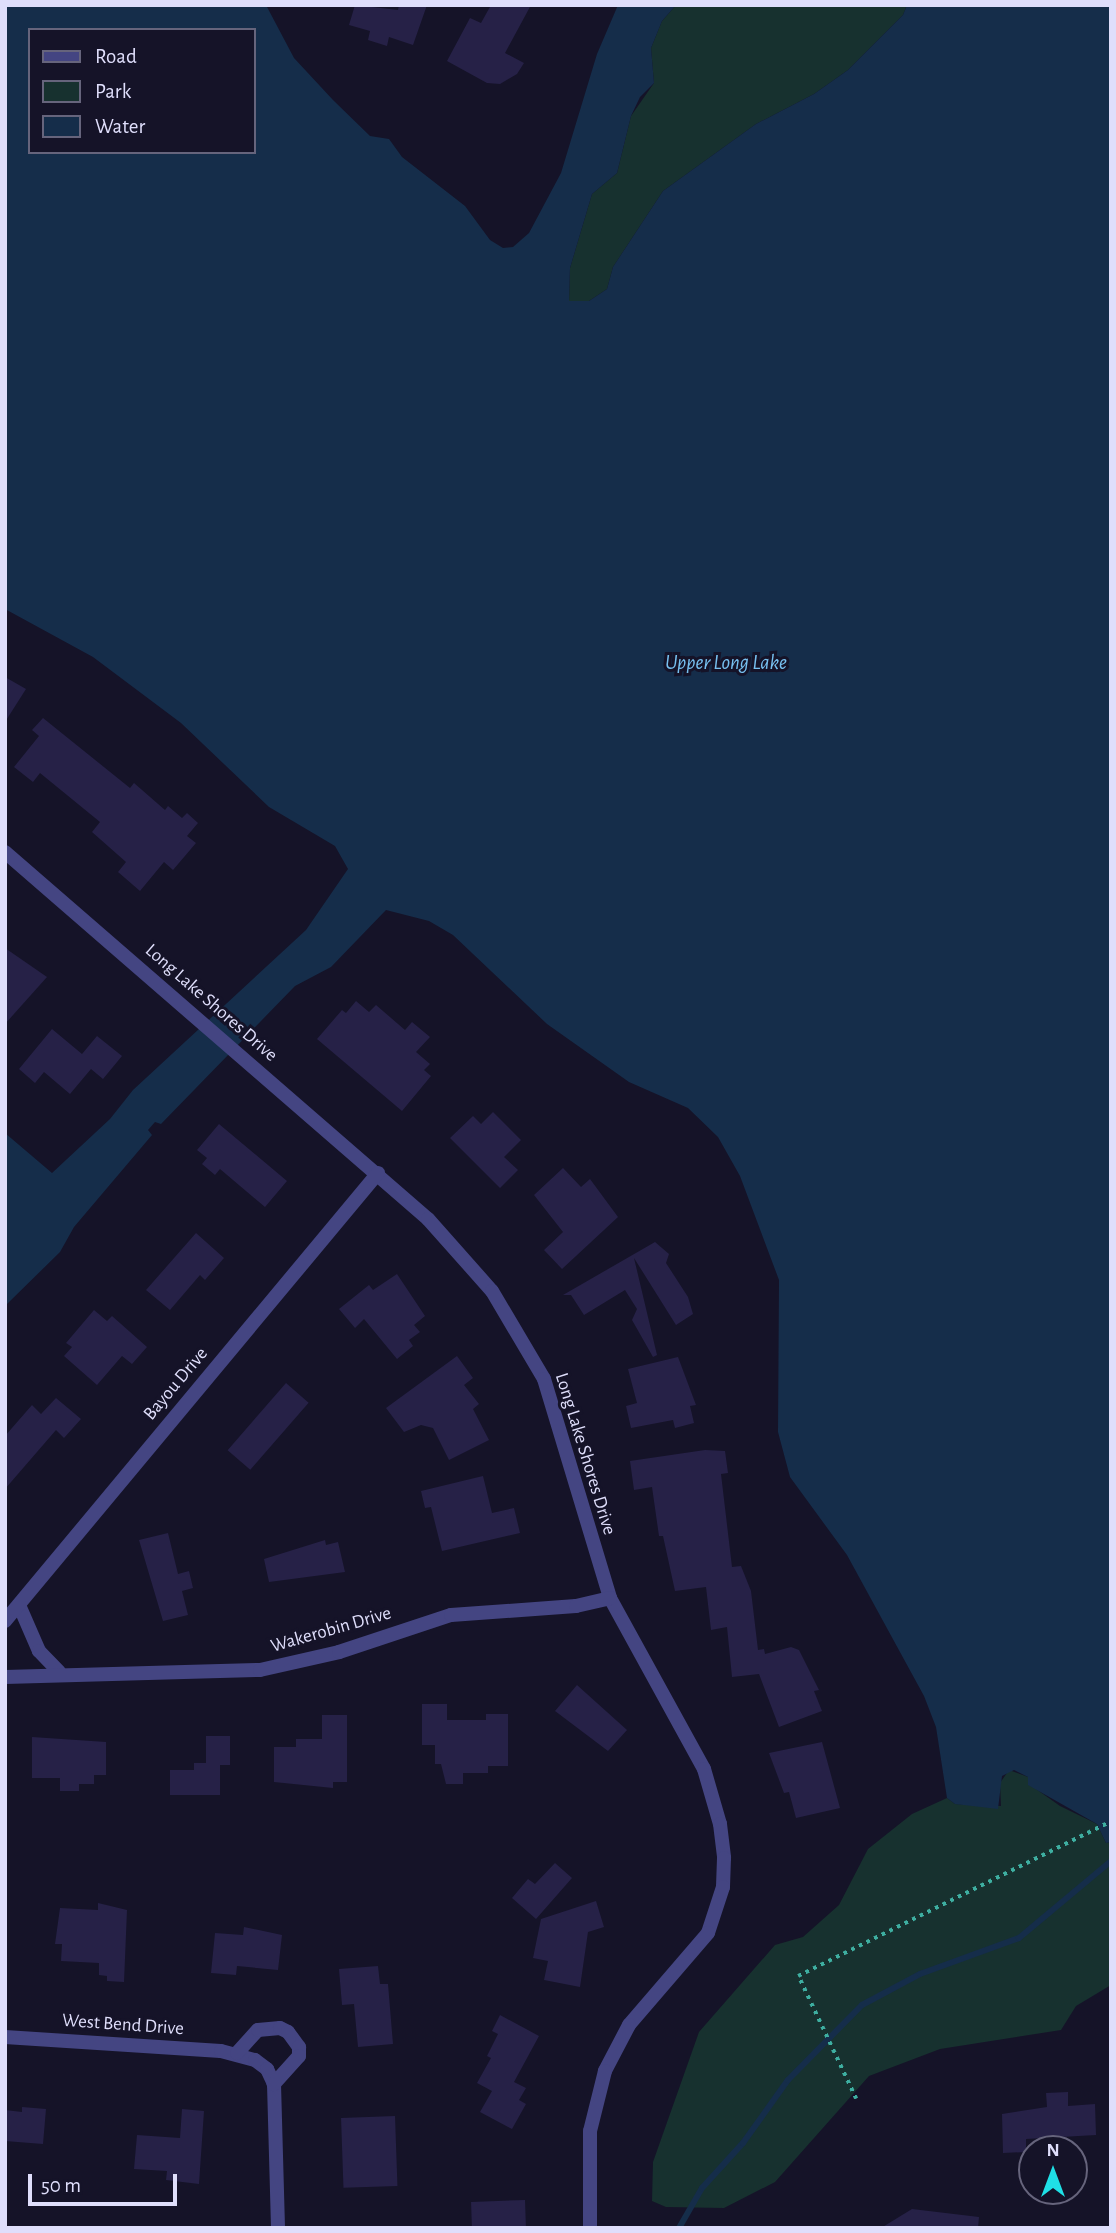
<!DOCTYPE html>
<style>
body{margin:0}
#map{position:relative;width:1116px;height:2233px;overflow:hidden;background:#151328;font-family:"Alegreya Sans",sans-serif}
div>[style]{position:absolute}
.green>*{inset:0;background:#17312f}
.water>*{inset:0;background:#152d4a}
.stream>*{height:6px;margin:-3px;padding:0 3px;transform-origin:3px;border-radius:3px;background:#152d4a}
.building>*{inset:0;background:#262147;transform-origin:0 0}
.path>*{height:3.5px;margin-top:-1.75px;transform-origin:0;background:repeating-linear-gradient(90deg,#3eafa1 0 3.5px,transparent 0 8.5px)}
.minor>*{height:14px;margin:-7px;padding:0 7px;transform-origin:7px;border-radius:7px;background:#444582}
span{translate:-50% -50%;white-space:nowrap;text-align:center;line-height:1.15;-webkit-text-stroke:6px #151328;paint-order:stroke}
.street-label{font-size:19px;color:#dfdefb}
.water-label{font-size:21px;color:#77c0f0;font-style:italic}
.frame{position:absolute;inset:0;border:7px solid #dfdefb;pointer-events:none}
.legend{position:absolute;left:28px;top:28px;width:228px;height:126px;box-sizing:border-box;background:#151328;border:2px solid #66647c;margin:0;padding:9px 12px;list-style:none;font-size:21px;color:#dfdefb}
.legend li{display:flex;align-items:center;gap:14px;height:35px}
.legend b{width:35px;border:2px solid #66647c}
.north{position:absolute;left:1018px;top:2135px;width:70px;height:70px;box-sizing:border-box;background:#151328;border:2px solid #66647c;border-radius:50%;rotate:0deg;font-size:19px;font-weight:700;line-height:28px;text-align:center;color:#dfdefb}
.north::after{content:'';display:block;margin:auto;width:24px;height:32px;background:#1fe0e6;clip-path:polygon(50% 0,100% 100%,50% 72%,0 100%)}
.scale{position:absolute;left:28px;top:2174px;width:149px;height:32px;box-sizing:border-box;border:4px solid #dfdefb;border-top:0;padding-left:9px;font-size:21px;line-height:24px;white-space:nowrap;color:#dfdefb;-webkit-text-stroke:5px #151328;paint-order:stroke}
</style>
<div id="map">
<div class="green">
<div style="clip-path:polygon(676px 5px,907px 5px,903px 15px,848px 70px,814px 94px,756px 124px,663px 191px,613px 267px,607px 289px,589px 301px,569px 301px,570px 268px,592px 194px,617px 173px,631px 116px,654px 83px,651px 48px,662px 21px)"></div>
<div style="clip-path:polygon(1009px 1770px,1028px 1777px,1029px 1784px,1060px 1806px,1097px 1824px,1106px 1843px,1111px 1842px,1111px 1985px,1076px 2006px,1061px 2030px,940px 2049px,869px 2076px,775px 2182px,724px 2208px,666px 2207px,652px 2201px,653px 2162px,699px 2032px,775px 1945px,803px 1937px,839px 1905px,868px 1849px,912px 1814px,947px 1798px,955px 1804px,1001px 1806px,1000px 1783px)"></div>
</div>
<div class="water">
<div style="clip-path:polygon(evenodd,5px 5px,266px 5px,294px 58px,333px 100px,370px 136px,389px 139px,402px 157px,465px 206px,490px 240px,503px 248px,513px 247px,529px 233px,561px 173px,597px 54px,618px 5px,676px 5px,662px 21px,651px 48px,654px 83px,640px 97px,631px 116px,617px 173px,592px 194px,570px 268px,569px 301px,589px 301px,607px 289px,613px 267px,663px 191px,756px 124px,814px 94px,848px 70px,903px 15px,907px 5px,1111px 5px,1111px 1842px,1106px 1843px,1097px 1824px,1028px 1785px,1028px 1777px,1014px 1770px,1002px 1776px,998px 1809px,955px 1804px,947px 1798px,936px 1727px,924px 1696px,847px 1555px,790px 1477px,778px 1432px,779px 1280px,740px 1176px,718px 1137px,688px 1108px,629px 1082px,547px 1024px,453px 935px,429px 921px,386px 910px,331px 967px,295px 986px,161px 1124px,155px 1122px,148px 1130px,152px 1135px,74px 1227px,60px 1252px,5px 1306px,5px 1133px,52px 1173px,110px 1119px,133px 1090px,306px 930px,348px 869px,335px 846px,269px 807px,181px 723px,93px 657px,5px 609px,5px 5px,30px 30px,254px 30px,254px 152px,30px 152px,30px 30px)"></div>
</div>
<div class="stream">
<div style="left:679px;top:2228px;width:46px;rotate:-60.1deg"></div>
<div style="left:702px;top:2188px;width:61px;rotate:-47.7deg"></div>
<div style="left:743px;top:2143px;width:77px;rotate:-54.5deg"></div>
<div style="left:788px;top:2080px;width:105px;rotate:-45.4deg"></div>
<div style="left:862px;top:2005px;width:66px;rotate:-28.1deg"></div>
<div style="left:920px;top:1974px;width:105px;rotate:-20deg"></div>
<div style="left:1019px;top:1938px;width:120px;rotate:-39.9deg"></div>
</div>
<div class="building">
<div style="clip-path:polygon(355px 5px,398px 10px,399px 5px,427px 5px,413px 45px,389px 37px,387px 46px,368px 40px,370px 31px,349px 25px)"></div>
<div style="clip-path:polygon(491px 5px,531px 5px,505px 53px,524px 63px,517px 74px,500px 84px,487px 83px,447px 61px,470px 18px,481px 23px)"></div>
<div style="clip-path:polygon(5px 677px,26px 689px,5px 722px)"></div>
<div style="clip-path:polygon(43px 718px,130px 788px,134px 783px,165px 810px,168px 806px,182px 818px,187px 813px,198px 823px,187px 836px,196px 843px,173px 870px,164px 862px,140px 891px,118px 872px,126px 862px,92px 832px,100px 822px,40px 773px,33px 782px,14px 767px,39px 736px,32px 730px)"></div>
<div style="clip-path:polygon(5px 948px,47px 977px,5px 1024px)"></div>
<div style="clip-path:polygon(356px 1001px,369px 1012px,376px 1005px,405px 1030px,412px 1022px,430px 1037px,416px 1052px,430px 1064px,424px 1070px,431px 1076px,402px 1111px,317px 1039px,342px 1010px,346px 1013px)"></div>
<div style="clip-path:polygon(52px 1029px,82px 1054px,97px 1036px,122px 1056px,103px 1079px,91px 1069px,70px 1094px,44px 1072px,35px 1083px,19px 1069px)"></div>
<div style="clip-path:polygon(493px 1112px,521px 1140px,504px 1157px,518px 1170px,500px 1188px,450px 1138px,473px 1116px,481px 1124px)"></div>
<div style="clip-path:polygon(219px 1124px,287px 1181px,265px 1207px,220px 1169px,215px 1175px,202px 1164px,207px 1158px,197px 1150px)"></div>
<div style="clip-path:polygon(563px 1168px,581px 1187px,590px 1179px,618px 1217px,562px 1269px,544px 1250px,563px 1232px,534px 1195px)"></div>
<div style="clip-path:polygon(196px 1233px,224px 1258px,205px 1280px,200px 1275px,170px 1310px,146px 1290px)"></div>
<div style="clip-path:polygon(655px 1242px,669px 1254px,666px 1263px,688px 1297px,693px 1314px,676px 1325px,634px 1258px,657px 1355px,653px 1357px,632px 1320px,637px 1309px,625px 1290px,584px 1315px,571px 1295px,563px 1295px)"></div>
<div style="clip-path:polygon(397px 1274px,425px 1316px,414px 1325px,420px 1332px,409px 1340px,413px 1346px,397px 1359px,364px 1319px,355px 1328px,339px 1309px,369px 1285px,373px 1290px)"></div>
<div style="clip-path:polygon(94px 1310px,107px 1321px,112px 1316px,147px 1347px,132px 1364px,122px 1356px,97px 1385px,64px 1356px,72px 1347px,66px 1343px)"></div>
<div style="clip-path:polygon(457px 1356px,473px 1378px,464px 1385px,479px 1404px,473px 1409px,489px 1440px,449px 1460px,433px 1428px,421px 1425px,404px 1432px,386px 1408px)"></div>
<div style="clip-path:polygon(678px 1357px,696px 1405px,690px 1406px,694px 1423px,675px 1428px,673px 1420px,631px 1428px,626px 1406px,637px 1403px,628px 1369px)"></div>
<div style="left:286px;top:1383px;width:30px;height:89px;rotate:41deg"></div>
<div style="clip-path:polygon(56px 1398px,81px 1419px,64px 1438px,56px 1430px,5px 1489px,5px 1436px,32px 1405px,41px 1414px)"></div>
<div style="clip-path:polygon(705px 1450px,725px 1451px,728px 1473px,721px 1474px,732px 1567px,741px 1566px,751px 1591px,758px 1650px,764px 1649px,765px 1654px,791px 1647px,799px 1650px,819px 1690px,814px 1691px,822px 1711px,779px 1727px,759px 1674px,732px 1677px,727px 1627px,711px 1630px,706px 1587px,675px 1591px,663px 1536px,659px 1536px,652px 1487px,634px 1490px,630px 1461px)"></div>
<div style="clip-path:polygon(483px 1476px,492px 1513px,514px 1508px,520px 1533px,442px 1551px,431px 1507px,425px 1508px,421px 1491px)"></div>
<div style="clip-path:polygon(168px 1533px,178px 1574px,189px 1571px,193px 1588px,182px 1591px,188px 1615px,163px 1621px,139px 1540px)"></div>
<div style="clip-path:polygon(325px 1540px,326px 1545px,338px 1542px,345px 1572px,269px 1582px,264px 1559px)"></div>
<div style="clip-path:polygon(577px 1685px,627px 1730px,608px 1751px,555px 1711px)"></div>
<div style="clip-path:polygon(422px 1704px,447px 1704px,447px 1720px,486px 1720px,486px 1714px,508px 1714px,508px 1766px,488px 1766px,488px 1773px,463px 1773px,463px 1784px,446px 1784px,441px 1764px,435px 1764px,435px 1745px,422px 1745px)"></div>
<div style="clip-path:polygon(322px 1715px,347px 1715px,347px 1782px,333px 1782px,333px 1788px,274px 1782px,274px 1747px,296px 1747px,296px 1739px,322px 1739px)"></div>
<div style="clip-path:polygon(206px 1736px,230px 1736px,230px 1765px,220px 1765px,220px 1795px,170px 1795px,170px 1770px,194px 1770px,194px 1763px,206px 1763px)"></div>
<div style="clip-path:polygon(32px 1737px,106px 1742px,106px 1775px,94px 1775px,94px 1784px,79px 1784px,79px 1791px,60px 1791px,60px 1778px,32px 1778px)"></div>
<div style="clip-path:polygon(822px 1742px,840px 1808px,796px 1818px,789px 1792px,784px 1793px,769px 1753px)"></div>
<div style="clip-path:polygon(555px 1863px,572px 1878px,536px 1919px,512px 1898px,528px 1879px,535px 1884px)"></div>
<div style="clip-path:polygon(596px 1901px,604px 1927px,588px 1932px,580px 1987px,544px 1980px,548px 1961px,533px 1958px,541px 1919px)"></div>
<div style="clip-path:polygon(98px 1903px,127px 1910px,124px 1982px,107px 1981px,107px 1976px,99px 1975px,99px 1963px,61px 1961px,62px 1944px,55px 1944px,60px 1908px,98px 1910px)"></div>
<div style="clip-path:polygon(244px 1927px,282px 1935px,278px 1970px,237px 1966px,236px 1975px,211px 1973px,215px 1933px,243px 1935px)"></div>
<div style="clip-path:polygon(378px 1966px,380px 1984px,388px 1984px,393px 2044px,358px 2047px,354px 2004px,342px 2005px,339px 1969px)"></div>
<div style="clip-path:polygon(500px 2015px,539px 2036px,514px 2082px,526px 2088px,519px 2100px,526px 2104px,512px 2129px,480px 2112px,492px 2091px,477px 2083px,491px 2058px,487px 2056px,498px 2034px,492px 2031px)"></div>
<div style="clip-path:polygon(1068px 2092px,1068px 2106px,1095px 2104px,1096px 2135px,1026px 2139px,1026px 2152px,1003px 2153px,1002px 2114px,1047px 2107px,1046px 2093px)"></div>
<div style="clip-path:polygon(22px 2107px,46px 2109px,43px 2144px,5px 2141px,5px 2110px,22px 2112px)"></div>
<div style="clip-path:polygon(182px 2109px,204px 2111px,199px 2184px,166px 2180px,167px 2171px,134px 2169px,137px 2135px,180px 2138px)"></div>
<div style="left:395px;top:2116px;width:70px;height:54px;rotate:88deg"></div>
<div style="left:525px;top:2200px;width:28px;height:54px;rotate:88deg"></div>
<div style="clip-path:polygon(912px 2209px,979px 2217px,978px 2228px,881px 2228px)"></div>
</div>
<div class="path">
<div style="left:856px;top:2099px;width:136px;rotate:-115.2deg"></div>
<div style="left:798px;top:1976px;width:349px;rotate:-26.3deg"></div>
</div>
<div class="minor">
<div style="left:5px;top:852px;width:560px;rotate:40.95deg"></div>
<div style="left:428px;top:1219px;width:96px;rotate:48.4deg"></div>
<div style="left:492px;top:1291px;width:102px;rotate:59.4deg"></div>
<div style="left:544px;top:1379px;width:229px;rotate:73.2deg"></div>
<div style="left:610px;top:1598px;width:195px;rotate:61.2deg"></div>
<div style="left:704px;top:1769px;width:57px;rotate:73.8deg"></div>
<div style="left:720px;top:1824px;width:34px;rotate:83deg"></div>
<div style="left:724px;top:1858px;width:29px;rotate:92deg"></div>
<div style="left:723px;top:1887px;width:48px;rotate:108.1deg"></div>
<div style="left:708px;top:1933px;width:121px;rotate:130.7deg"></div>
<div style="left:629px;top:2025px;width:52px;rotate:117.6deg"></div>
<div style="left:605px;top:2071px;width:62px;rotate:104deg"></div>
<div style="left:590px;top:2131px;width:97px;rotate:90deg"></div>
<div style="left:19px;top:1605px;width:50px;rotate:66.5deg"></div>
<div style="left:39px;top:1651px;width:29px;rotate:46deg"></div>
<div style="left:5px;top:1621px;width:583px;rotate:-50.22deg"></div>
<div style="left:5px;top:1677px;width:255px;rotate:-1.6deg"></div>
<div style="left:260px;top:1670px;width:81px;rotate:-12.8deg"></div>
<div style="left:339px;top:1652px;width:118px;rotate:-18.3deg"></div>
<div style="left:451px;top:1615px;width:125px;rotate:-4.1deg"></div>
<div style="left:576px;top:1606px;width:35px;rotate:-13deg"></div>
<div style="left:5px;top:2037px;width:216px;rotate:3.7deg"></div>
<div style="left:221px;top:2051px;width:35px;rotate:15deg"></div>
<div style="left:255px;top:2060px;width:15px;rotate:37deg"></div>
<div style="left:267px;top:2069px;width:17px;rotate:65deg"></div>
<div style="left:274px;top:2084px;width:144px;rotate:88.4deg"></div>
<div style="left:237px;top:2053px;width:31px;rotate:-48deg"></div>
<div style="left:258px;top:2030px;width:22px;rotate:-5deg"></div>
<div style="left:280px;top:2028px;width:9px;rotate:27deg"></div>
<div style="left:288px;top:2032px;width:19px;rotate:54deg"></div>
<div style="left:299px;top:2047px;width:9px;rotate:90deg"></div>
<div style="left:299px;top:2056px;width:38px;rotate:132deg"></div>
</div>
<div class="street-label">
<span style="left:211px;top:1003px;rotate:41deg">Long Lake Shores Drive</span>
<span style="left:176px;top:1384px;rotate:-50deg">Bayou Drive</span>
<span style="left:585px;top:1454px;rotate:73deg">Long Lake Shores Drive</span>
<span style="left:331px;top:1630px;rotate:-16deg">Wakerobin Drive</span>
<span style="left:123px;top:2025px;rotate:4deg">West Bend Drive</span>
</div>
<div class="water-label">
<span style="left:726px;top:663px">Upper Long Lake</span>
</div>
<div class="frame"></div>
<ul class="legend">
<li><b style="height:9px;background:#444582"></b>Road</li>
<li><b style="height:19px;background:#17312f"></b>Park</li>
<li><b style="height:19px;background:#152d4a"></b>Water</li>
</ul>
<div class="north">N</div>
<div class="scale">50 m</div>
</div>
